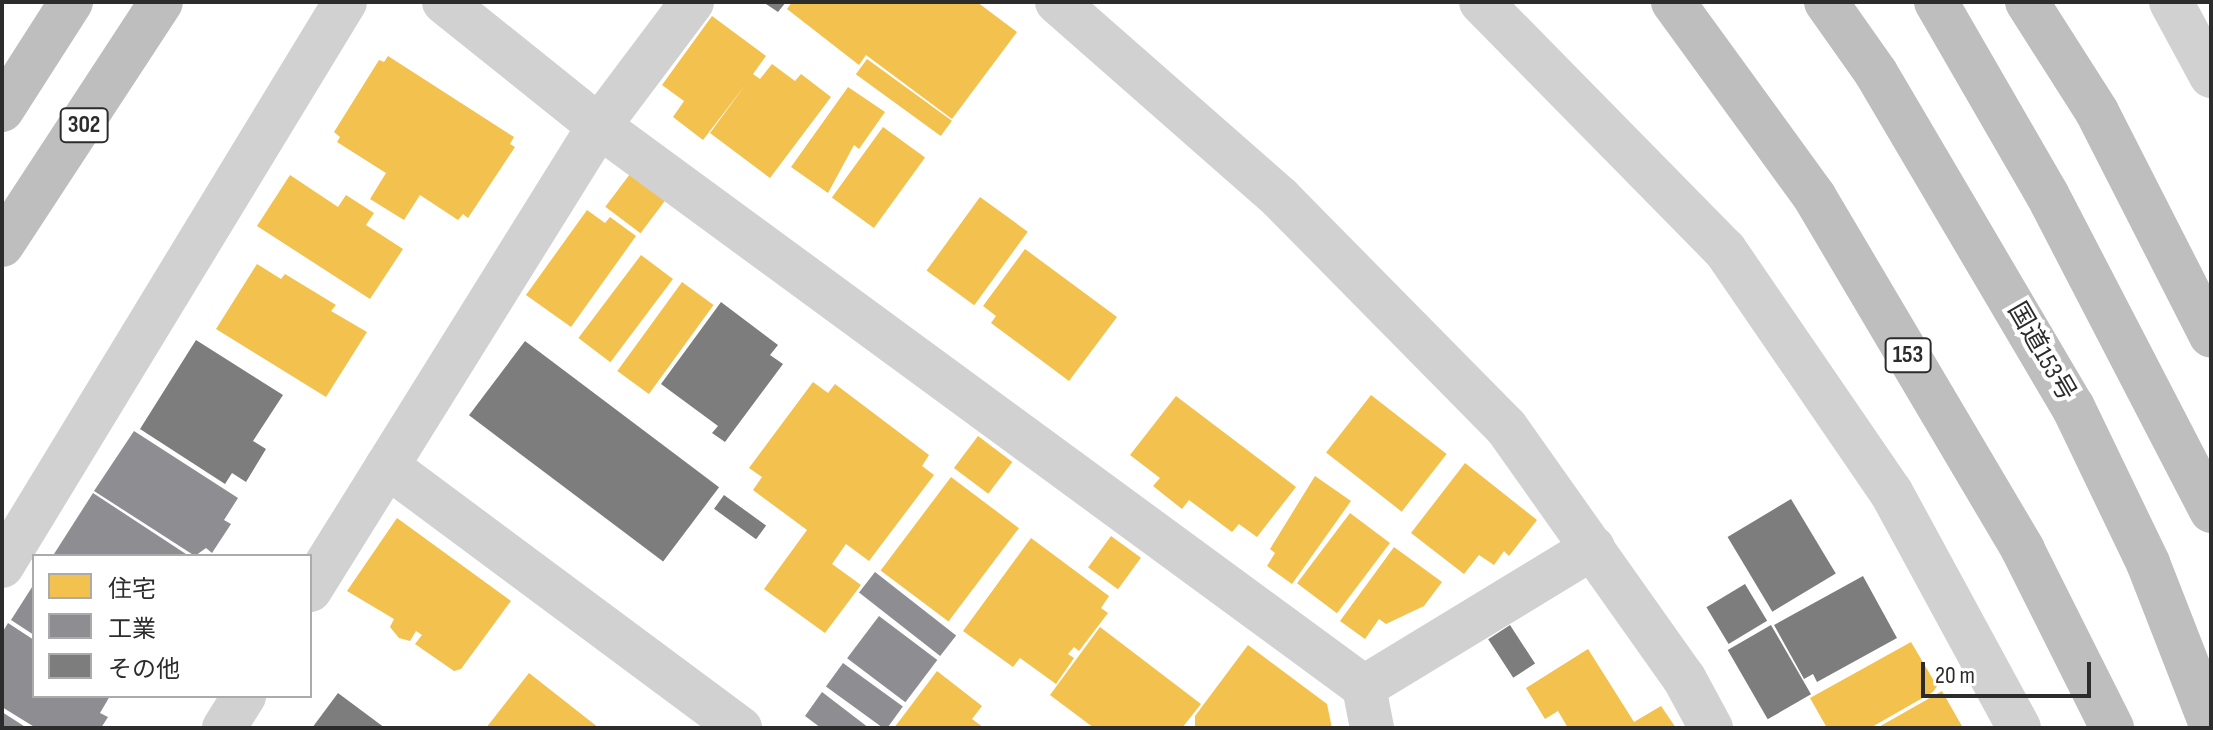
<!DOCTYPE html>
<meta charset="utf-8">
<style>
body{margin:0}
#map{position:relative;width:2213px;height:730px;overflow:hidden;background:#fff;font-family:"Sofia Sans Condensed","Noto Sans JP",sans-serif}
div>[style]{position:absolute}
.homes>*{inset:0;background:#f2c14e;transform-origin:0 0}
.industry>*{inset:0;background:#8d8d92;transform-origin:0 0}
.building>*{inset:0;background:#7d7d7d;transform-origin:0 0}
.street>*{height:44px;margin:-22px;padding:0 22px;transform-origin:22px;border-radius:22px;background:#d1d1d1}
.highway>*{height:44px;margin:-22px;padding:0 22px;transform-origin:22px;border-radius:22px;background:#bebebe}
span{translate:-50% -50%;white-space:nowrap;text-align:center;line-height:1.15;-webkit-text-stroke:8px #fff;paint-order:stroke}
.shield-label span{padding:2px 6px;background:#fff;border:2px solid;border-radius:6px;-webkit-text-stroke-width:0}
.shield-label{font-size:24px;color:#2c2c2c;font-weight:700}
.street-label{font-size:26px;color:#2c2c2c}
.frame{position:absolute;inset:0;border:4px solid #2c2c2c;pointer-events:none}
.legend{position:absolute;left:32px;top:554px;width:280px;height:144px;box-sizing:border-box;background:#fff;border:2px solid #ababab;margin:0;padding:10px 14px;list-style:none;font-size:24px;color:#2c2c2c}
.legend li{display:flex;align-items:center;gap:16px;height:40px}
.legend b{width:40px;border:2px solid #ababab}
.scale{position:absolute;left:1921px;top:662px;width:170px;height:36px;box-sizing:border-box;border:4px solid #2c2c2c;border-top:0;padding-left:10px;font-size:24px;line-height:28px;white-space:nowrap;color:#2c2c2c;-webkit-text-stroke:6px #fff;paint-order:stroke}
</style>
<div id="map">
<div class="homes">
<div style="clip-path:polygon(792px 2px,977px 2px,1017px 32px,952px 119px,866px 55px,859px 65px,787px 9px)"></div>
<div style="clip-path:polygon(712px 16px,766px 56px,753px 74px,760px 79px,772px 64px,795px 81px,801px 74px,831px 97px,770px 178px,710px 133px,746px 84px,703px 140px,673px 117px,684px 101px,662px 85px)"></div>
<div style="clip-path:polygon(388px 56px,514px 137px,510px 144px,515px 147px,468px 218px,463px 214px,458px 220px,420px 195px,404px 220px,370px 199px,386px 173px,337px 142px,340px 137px,334px 132px,379px 60px,384px 62px)"></div>
<div style="left:867px;top:59px;width:105px;height:19px;rotate:36deg"></div>
<div style="clip-path:polygon(848px 87px,885px 112px,859px 149px,854px 145px,828px 193px,791px 167px)"></div>
<div style="left:883px;top:127px;width:52px;height:87px;rotate:36deg"></div>
<div style="left:630px;top:174px;width:44px;height:41px;rotate:37deg"></div>
<div style="clip-path:polygon(290px 175px,338px 207px,346px 195px,374px 213px,366px 225px,403px 249px,370px 299px,257px 226px)"></div>
<div style="left:980px;top:197px;width:59px;height:91px;rotate:36deg"></div>
<div style="clip-path:polygon(587px 210px,605px 223px,610px 217px,636px 236px,571px 327px,526px 295px)"></div>
<div style="clip-path:polygon(1025px 249px,1117px 317px,1069px 381px,991px 323px,996px 316px,983px 306px)"></div>
<div style="left:641px;top:255px;width:40px;height:104px;rotate:37deg"></div>
<div style="clip-path:polygon(257px 264px,281px 279px,285px 274px,336px 305px,331px 311px,367px 332px,326px 397px,216px 329px)"></div>
<div style="left:682px;top:282px;width:39px;height:110px;rotate:36deg"></div>
<div style="clip-path:polygon(813px 382px,828px 393px,835px 384px,929px 455px,922px 466px,934px 475px,869px 561px,846px 544px,832px 564px,861px 585px,825px 633px,764px 589px,807px 530px,753px 490px,762px 477px,749px 468px)"></div>
<div style="left:1371px;top:395px;width:96px;height:73px;rotate:38deg"></div>
<div style="clip-path:polygon(1176px 396px,1296px 487px,1257px 537px,1239px 524px,1232px 532px,1189px 500px,1182px 509px,1153px 486px,1160px 478px,1130px 455px)"></div>
<div style="left:978px;top:436px;width:43px;height:40px;rotate:37deg"></div>
<div style="clip-path:polygon(1465px 463px,1537px 520px,1509px 556px,1504px 551px,1494px 565px,1479px 555px,1464px 574px,1411px 533px)"></div>
<div style="clip-path:polygon(1315px 476px,1351px 501px,1292px 584px,1267px 566px,1275px 553px,1270px 549px)"></div>
<div style="left:951px;top:477px;width:85px;height:117px;rotate:37deg"></div>
<div style="left:1350px;top:513px;width:50px;height:88px;rotate:37deg"></div>
<div style="clip-path:polygon(397px 518px,511px 601px,461px 669px,454px 671px,415px 644px,422px 635px,416px 631px,410px 641px,399px 638px,390px 627px,394px 619px,347px 591px)"></div>
<div style="left:1111px;top:536px;width:37px;height:39px;rotate:36deg"></div>
<div style="clip-path:polygon(1031px 538px,1109px 596px,1101px 608px,1108px 613px,1079px 651px,1074px 647px,1068px 654px,1074px 658px,1056px 684px,1020px 658px,1013px 667px,963px 631px)"></div>
<div style="clip-path:polygon(1394px 547px,1442px 582px,1424px 606px,1386px 624px,1379px 619px,1365px 639px,1340px 621px)"></div>
<div style="clip-path:polygon(1100px 627px,1201px 704px,1182px 728px,1094px 728px,1050px 695px)"></div>
<div style="clip-path:polygon(1911px 642px,1937px 686px,1933px 692px,1870px 728px,1827px 728px,1810px 698px)"></div>
<div style="clip-path:polygon(1248px 645px,1327px 704px,1332px 728px,1195px 728px,1195px 716px)"></div>
<div style="clip-path:polygon(1588px 649px,1634px 722px,1661px 706px,1676px 728px,1568px 728px,1558px 711px,1545px 719px,1526px 688px)"></div>
<div style="clip-path:polygon(937px 671px,982px 706px,972px 719px,984px 728px,894px 728px)"></div>
<div style="clip-path:polygon(529px 673px,599px 728px,486px 728px)"></div>
<div style="clip-path:polygon(1942px 691px,1963px 728px,1877px 728px)"></div>
</div>
<div class="industry">
<div style="clip-path:polygon(134px 431px,238px 498px,224px 520px,231px 524px,212px 553px,206px 548px,195px 556px,94px 491px)"></div>
<div style="clip-path:polygon(93px 493px,189px 556px,54px 554px)"></div>
<div style="left:875px;top:572px;width:103px;height:26px;rotate:38deg"></div>
<div style="clip-path:polygon(34px 584px,34px 635px,11px 620px)"></div>
<div style="left:879px;top:616px;width:73px;height:53px;rotate:37deg"></div>
<div style="clip-path:polygon(8px 623px,34px 640px,34px 696px,110px 696px,100px 713px,108px 717px,101px 728px,36px 728px,2px 707px,2px 633px)"></div>
<div style="left:843px;top:663px;width:74px;height:29px;rotate:36deg"></div>
<div style="clip-path:polygon(822px 692px,869px 728px,821px 728px,805px 716px)"></div>
<div style="clip-path:polygon(2px 712px,27px 728px,2px 728px)"></div>
</div>
<div class="building">
<div style="clip-path:polygon(763px 2px,786px 2px,778px 12px)"></div>
<div style="clip-path:polygon(721px 302px,778px 345px,770px 355px,783px 364px,725px 442px,712px 433px,718px 426px,661px 384px)"></div>
<div style="clip-path:polygon(196px 340px,283px 395px,253px 441px,266px 449px,246px 482px,232px 473px,225px 484px,140px 429px)"></div>
<div style="left:525px;top:341px;width:243px;height:93px;rotate:37deg"></div>
<div style="left:724px;top:495px;width:52px;height:17px;rotate:36deg"></div>
<div style="left:1791px;top:499px;width:87px;height:74px;rotate:59deg"></div>
<div style="clip-path:polygon(1863px 576px,1897px 638px,1817px 682px,1813px 674px,1804px 679px,1774px 625px)"></div>
<div style="left:1745px;top:584px;width:43px;height:45px;rotate:59deg"></div>
<div style="left:1510px;top:625px;width:46px;height:26px;rotate:57deg"></div>
<div style="left:1771px;top:625px;width:80px;height:50px;rotate:60deg"></div>
<div style="clip-path:polygon(338px 693px,385px 728px,312px 728px)"></div>
</div>
<div class="street">
<div style="left:444px;top:2px;width:198px;rotate:38.7deg"></div>
<div style="left:599px;top:126px;width:949px;rotate:36.25deg"></div>
<div style="left:1057px;top:2px;width:297px;rotate:41.3deg"></div>
<div style="left:1280px;top:198px;width:322px;rotate:45.4deg"></div>
<div style="left:1506px;top:427px;width:308px;rotate:54.7deg"></div>
<div style="left:1684px;top:678px;width:57px;rotate:61.6deg"></div>
<div style="left:1481px;top:2px;width:348px;rotate:45.5deg"></div>
<div style="left:1725px;top:250px;width:293px;rotate:55.6deg"></div>
<div style="left:1891px;top:492px;width:268px;rotate:61.5deg"></div>
<div style="left:2171px;top:2px;width:84px;rotate:61.6deg"></div>
<div style="left:387px;top:466px;width:440px;rotate:36.6deg"></div>
<div style="left:2px;top:566px;width:660px;rotate:-58.69deg"></div>
<div style="left:310px;top:590px;width:547px;rotate:-58.08deg"></div>
<div style="left:599px;top:126px;width:155px;rotate:-53.1deg"></div>
<div style="left:224px;top:728px;width:38px;rotate:-58deg"></div>
<div style="left:1372px;top:728px;width:42px;rotate:-101deg"></div>
<div style="left:1364px;top:687px;width:268px;rotate:-31.3deg"></div>
</div>
<div class="highway">
<div style="left:1673px;top:2px;width:240px;rotate:54deg"></div>
<div style="left:1814px;top:196px;width:411px;rotate:59.4deg"></div>
<div style="left:2023px;top:550px;width:199px;rotate:63.4deg"></div>
<div style="left:1826px;top:2px;width:87px;rotate:54.8deg"></div>
<div style="left:1876px;top:73px;width:388px;rotate:59.5deg"></div>
<div style="left:2073px;top:407px;width:173px;rotate:64.3deg"></div>
<div style="left:2148px;top:563px;width:174px;rotate:68.7deg"></div>
<div style="left:1936px;top:2px;width:222px;rotate:60deg"></div>
<div style="left:2047px;top:194px;width:357px;rotate:62.6deg"></div>
<div style="left:2027px;top:2px;width:130px;rotate:57.5deg"></div>
<div style="left:2097px;top:112px;width:251px;rotate:63deg"></div>
<div style="left:2px;top:110px;width:128px;rotate:-57.4deg"></div>
<div style="left:2px;top:245px;width:290px;rotate:-56.8deg"></div>
</div>
<div class="shield-label">
<span style="left:84px;top:125px">302</span>
<span style="left:1908px;top:355px">153</span>
</div>
<div class="street-label">
<span style="left:2041px;top:352px;rotate:60deg">国道153号</span>
</div>
<div class="frame"></div>
<ul class="legend">
<li><b style="height:22px;background:#f2c14e"></b>住宅</li>
<li><b style="height:22px;background:#8d8d92"></b>工業</li>
<li><b style="height:22px;background:#7d7d7d"></b>その他</li>
</ul>
<div class="scale">20 m</div>
</div>
